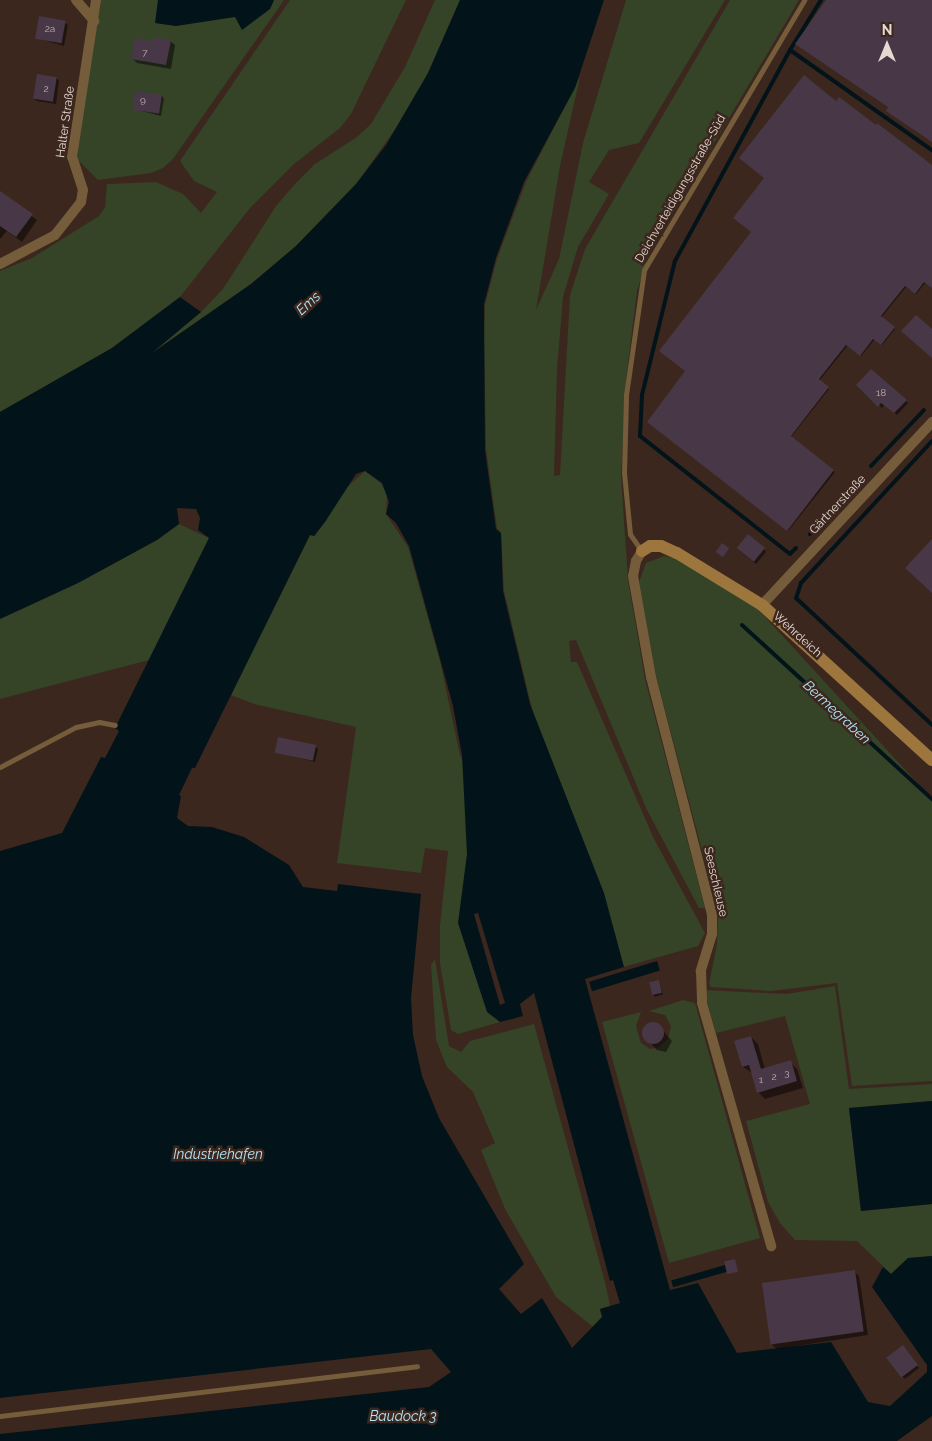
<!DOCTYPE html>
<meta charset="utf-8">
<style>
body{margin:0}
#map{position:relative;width:932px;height:1441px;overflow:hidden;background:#3c271e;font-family:Raleway,sans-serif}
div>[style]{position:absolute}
.green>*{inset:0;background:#354327}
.water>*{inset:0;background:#02141a;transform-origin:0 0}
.pier>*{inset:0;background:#3c271e}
.shadow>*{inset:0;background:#0007;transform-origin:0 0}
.stream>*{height:4px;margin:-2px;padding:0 2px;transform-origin:2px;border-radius:2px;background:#02141a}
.building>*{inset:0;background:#483746;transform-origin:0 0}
.round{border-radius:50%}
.lane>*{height:5px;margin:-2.5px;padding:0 2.5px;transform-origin:2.5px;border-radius:2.5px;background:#755c3a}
.street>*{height:10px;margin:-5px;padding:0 5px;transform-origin:5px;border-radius:5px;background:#755c3a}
.secondary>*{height:12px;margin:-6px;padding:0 6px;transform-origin:6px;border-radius:6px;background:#9d763e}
span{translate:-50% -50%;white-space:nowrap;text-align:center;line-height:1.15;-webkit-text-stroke:5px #3c271e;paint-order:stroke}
.number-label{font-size:10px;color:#beb0af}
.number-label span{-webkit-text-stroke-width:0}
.street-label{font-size:12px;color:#e6d8d2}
.water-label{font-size:14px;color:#b1e6f9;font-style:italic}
.north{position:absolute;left:862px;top:20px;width:50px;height:50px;-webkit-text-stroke:4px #3c271e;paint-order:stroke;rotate:0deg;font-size:14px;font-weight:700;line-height:20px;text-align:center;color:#e6d8d2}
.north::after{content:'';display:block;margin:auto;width:18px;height:22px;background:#e6d8d2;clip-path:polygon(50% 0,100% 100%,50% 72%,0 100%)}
</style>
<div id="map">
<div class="green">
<div style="clip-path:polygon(101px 0,158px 0,156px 23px,176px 26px,270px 9px,274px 0,284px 0,173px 159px,163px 168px,151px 173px,98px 180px,78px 160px,78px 139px)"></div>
<div style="clip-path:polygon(290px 0,406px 0,351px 114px,340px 128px,294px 164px,250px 208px,180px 297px,112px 348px,0 412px,0 271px,32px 258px,99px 216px,105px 207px,107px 184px,156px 182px,183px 194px,201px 213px,217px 192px,194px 181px,180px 161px)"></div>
<div style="clip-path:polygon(435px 0,460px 0,428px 73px,406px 114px,356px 184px,296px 246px,251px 284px,146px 357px,201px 312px,223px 289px,276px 206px,295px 184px,315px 164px,357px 137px,371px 124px,405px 67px)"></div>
<div style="clip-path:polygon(626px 0,725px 0,639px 143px,609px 150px,589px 182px,609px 194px,578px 247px,563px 297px,557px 370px,554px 476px,560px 475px,570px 295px,585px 249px,730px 0,799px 0,648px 255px,637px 291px,627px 372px,621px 476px,628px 580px,645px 679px,705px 908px,699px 908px,647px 810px,576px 640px,569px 641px,571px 662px,577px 662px,654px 839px,705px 933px,698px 946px,616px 969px,557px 814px,504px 591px,501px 534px,497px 528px,486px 449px,484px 339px,485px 305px,497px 259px,526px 182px,580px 77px,560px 166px,536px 310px,559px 259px,583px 143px)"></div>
<div style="clip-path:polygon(365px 471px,381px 483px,387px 494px,386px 514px,408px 547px,440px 661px,460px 755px,473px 784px,472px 933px,500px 1022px,458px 1034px,451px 1030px,440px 963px,440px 926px,448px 851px,425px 848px,421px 873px,337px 863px,356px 727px,254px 704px,231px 695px,310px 535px,315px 536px,345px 489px)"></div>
<div style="clip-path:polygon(179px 524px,209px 538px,149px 660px,0 699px,0 619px,78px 583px,157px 540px)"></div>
<div style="clip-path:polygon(664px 556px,678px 559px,757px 608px,932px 799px,932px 1081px,852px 1086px,837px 983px,771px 991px,711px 987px,709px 984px,717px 944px,718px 911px,656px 676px,639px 582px,646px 563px)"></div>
<div style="clip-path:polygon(435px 959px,449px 1046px,461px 1052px,470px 1041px,534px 1024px,606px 1286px,610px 1306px,600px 1309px,602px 1317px,593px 1327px,556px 1297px,505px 1209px,481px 1150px,495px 1143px,473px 1092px,447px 1067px,436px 1040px,431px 965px)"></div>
<div style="clip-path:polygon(835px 986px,849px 1089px,932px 1084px,932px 1101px,849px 1108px,861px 1211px,932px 1204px,932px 1256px,908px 1258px,891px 1274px,857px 1241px,795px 1240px,780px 1223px,768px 1202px,746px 1121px,810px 1104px,785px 1016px,716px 1033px,704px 990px,787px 994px)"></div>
<div style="clip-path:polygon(683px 1000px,695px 1003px,760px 1238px,669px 1263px,602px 1022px,641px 1012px,636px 1026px,641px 1043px,650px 1049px,658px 1048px,668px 1039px,671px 1026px,665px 1015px,649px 1011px)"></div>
</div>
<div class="water">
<div style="clip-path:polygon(158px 0,274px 0,270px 9px,242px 30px,235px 17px,176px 26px,155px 23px)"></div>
<div style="clip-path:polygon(evenodd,460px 0,604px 0,575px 88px,524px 182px,496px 258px,484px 304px,485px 450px,496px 529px,501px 533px,503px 591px,530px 704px,604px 893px,624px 967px,585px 979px,670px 1290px,698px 1283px,737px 1353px,831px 1342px,868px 1402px,890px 1406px,927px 1372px,927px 1365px,872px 1287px,883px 1267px,891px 1274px,908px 1258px,932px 1256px,932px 1416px,897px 1441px,0 1441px,0 1434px,429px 1387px,451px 1372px,431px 1349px,0 1398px,0 851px,62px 833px,101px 757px,105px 758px,119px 731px,115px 728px,209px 538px,198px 530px,200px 518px,196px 509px,177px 508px,179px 524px,157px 540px,78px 583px,0 619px,0 412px,112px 348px,180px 297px,201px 312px,152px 353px,251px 284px,296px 246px,356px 184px,386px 145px,428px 73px,460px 0,365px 471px,382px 483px,389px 502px,386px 514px,396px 523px,409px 546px,453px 706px,462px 755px,467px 854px,458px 923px,487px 1012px,500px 1022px,523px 1016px,520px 1004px,534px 993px,610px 1281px,613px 1280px,620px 1303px,600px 1309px,602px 1317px,572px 1348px,542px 1298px,521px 1314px,499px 1289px,524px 1264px,439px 1118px,422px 1076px,413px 1035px,411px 998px,421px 894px,338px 884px,337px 891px,303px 887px,289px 865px,244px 837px,212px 827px,188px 826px,177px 818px,181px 796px,179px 795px,192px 768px,195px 768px,310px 535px,314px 536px,325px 522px,356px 474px,365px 471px)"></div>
<div style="left:657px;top:961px;width:10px;height:71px;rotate:73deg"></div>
<div style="clip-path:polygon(932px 1101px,932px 1204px,861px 1211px,849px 1108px)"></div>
<div style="left:725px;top:1265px;width:7px;height:56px;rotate:74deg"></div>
</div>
<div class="pier">
<div style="clip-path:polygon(478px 913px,505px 1003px,500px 1005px,474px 914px)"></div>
</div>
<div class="shadow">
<div style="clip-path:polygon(65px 23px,68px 25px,64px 46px,36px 38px)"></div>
<div style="clip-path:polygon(170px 41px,175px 45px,171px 69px,137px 63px,132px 58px,155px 43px)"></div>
<div style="clip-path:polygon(57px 78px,59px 81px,56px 104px,37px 101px,34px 99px)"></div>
<div style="clip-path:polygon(162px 96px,164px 99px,161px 116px,134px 109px)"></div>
<div style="clip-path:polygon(837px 102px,932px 167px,932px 287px,926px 282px,916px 294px,906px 287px,881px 318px,895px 329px,882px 345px,875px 339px,861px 356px,848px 345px,819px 381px,829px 389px,791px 437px,835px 472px,788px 531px,648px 422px,687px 371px,753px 232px)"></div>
<div style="clip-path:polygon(0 193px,37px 220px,22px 242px,7px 231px,0 239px)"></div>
<div style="clip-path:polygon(871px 370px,908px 403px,897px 415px,885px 404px,882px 408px,858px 385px)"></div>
<div style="clip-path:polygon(764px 549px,766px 552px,756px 564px,740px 551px)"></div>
<div style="clip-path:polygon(315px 746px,318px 749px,315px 762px,276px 752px)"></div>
<div style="left:659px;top:981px;width:14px;height:9px;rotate:73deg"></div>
<div style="clip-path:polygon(650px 1024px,658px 1025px,672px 1041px,666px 1052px,657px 1050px,644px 1036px)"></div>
<div style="clip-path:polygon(751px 1037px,758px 1044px,765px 1069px,790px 1062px,797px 1069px,803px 1088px,765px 1099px,758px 1092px,752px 1073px,743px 1067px)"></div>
<div style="clip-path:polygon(854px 1271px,859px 1276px,868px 1335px,777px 1349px,772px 1345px)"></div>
<div style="clip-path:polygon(906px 1349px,919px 1368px,905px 1379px,902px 1376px)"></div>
</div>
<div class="stream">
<div style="left:790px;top:50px;width:174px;rotate:35.2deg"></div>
<div style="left:932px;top:441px;width:193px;rotate:132.7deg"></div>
<div style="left:801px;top:583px;width:16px;rotate:108deg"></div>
<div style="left:796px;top:598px;width:186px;rotate:43deg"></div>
<div style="left:871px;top:466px;width:77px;rotate:-46.6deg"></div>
<div style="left:810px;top:534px;width:32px;rotate:-49deg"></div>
<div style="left:796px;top:548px;width:8px;rotate:135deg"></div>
<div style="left:790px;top:554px;width:191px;rotate:-141.8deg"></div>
<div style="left:640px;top:436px;width:41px;rotate:-87.2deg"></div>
<div style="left:642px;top:395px;width:138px;rotate:-76.2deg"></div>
<div style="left:675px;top:261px;width:240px;rotate:-61.4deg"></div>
<div style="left:790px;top:50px;width:59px;rotate:-58.2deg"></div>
<div style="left:742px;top:625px;width:258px;rotate:42.5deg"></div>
</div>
<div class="building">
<div style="clip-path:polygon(826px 0,932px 0,932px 142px,886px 111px,888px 107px,795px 44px)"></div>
<div style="left:39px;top:16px;width:27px;height:23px;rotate:10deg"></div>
<div style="clip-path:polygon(155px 37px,171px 40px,166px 65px,131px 59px,135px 38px,154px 41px)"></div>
<div style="left:37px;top:74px;width:20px;height:25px;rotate:9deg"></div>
<div style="clip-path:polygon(804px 75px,836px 101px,839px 97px,876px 125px,877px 123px,932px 165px,932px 288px,924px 282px,915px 294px,905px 286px,881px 316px,895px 327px,881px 345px,873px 339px,860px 356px,846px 345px,819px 379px,829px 387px,791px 436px,834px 470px,787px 531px,647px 422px,685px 371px,659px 351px,751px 232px,733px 218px,764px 178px,739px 158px)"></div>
<div style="left:135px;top:91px;width:27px;height:19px;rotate:8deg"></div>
<div style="clip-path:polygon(0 191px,33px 214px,16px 237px,0 226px)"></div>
<div style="clip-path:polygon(916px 315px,932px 329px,932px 358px,901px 331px)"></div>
<div style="clip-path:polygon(871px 369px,907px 400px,894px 413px,881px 403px,878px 407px,856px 385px)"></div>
<div style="left:748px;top:534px;width:22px;height:18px;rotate:39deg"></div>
<div style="clip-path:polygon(932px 539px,932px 593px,905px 568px)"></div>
<div style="left:722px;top:543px;width:9px;height:11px;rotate:36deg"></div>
<div style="left:278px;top:737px;width:39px;height:16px;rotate:12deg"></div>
<div style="left:659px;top:980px;width:13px;height:10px;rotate:77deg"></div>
<div class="round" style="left:642px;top:1022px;width:22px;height:22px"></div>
<div style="clip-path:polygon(751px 1036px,761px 1069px,791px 1060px,797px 1081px,757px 1093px,749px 1065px,742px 1067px,734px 1041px)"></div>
<div style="left:735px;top:1259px;width:13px;height:11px;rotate:77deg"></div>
<div style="left:855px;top:1270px;width:62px;height:94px;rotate:82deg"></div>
<div style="left:903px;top:1345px;width:25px;height:21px;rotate:53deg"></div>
</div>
<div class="lane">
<div style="left:641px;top:550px;width:19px;rotate:-125deg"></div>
<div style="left:630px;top:534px;width:61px;rotate:-95.6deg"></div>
<div style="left:624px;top:473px;width:78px;rotate:-88.5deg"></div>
<div style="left:626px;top:395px;width:126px;rotate:-81.8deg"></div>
<div style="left:644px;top:270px;width:314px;rotate:-59.3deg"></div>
<div style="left:0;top:767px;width:86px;rotate:-27.8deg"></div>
<div style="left:76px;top:727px;width:24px;rotate:-12deg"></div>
<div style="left:99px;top:722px;width:16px;rotate:11deg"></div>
<div style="left:0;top:1416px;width:420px;rotate:-6.8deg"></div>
</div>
<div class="street">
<div style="left:76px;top:0;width:28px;rotate:49deg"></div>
<div style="left:0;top:264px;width:62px;rotate:-27.8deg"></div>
<div style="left:55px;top:235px;width:42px;rotate:-51.8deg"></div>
<div style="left:81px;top:202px;width:12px;rotate:-81deg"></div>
<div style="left:83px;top:190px;width:35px;rotate:-108deg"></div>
<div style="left:72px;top:157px;width:159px;rotate:-81.3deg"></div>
<div style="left:642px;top:551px;width:12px;rotate:121deg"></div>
<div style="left:636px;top:561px;width:15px;rotate:101deg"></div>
<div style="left:633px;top:576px;width:103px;rotate:79.9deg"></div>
<div style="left:651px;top:677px;width:246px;rotate:75.6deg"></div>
<div style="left:712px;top:915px;width:19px;rotate:90deg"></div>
<div style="left:712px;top:934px;width:39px;rotate:107deg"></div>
<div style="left:701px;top:971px;width:32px;rotate:88deg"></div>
<div style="left:702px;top:1003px;width:253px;rotate:74.1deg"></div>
<div style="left:762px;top:605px;width:250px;rotate:-47.1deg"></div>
</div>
<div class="secondary">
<div style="left:642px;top:551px;width:9px;rotate:-32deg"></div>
<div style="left:650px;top:546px;width:11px"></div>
<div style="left:661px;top:546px;width:17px;rotate:24deg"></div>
<div style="left:677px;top:553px;width:100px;rotate:31.5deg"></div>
<div style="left:762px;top:605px;width:230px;rotate:42.4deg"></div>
</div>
<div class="number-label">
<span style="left:50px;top:29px">2a</span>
<span style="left:145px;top:53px">7</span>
<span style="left:46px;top:89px">2</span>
<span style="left:143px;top:100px">9</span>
<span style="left:881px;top:393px">18</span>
<span style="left:787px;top:1073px">3</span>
<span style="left:774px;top:1077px">2</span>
<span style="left:761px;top:1080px">1</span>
</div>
<div class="street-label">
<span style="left:66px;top:122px;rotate:-82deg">Halter Straße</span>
<span style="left:681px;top:189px;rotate:-60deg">Deichverteidigungsstraße-Süd</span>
<span style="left:838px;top:505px;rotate:-47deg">Gärtnerstraße</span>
<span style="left:797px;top:635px;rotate:42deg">Wehrdeich</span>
<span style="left:715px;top:882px;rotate:77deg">Seeschleuse</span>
</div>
<div class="water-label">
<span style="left:308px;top:303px;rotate:-43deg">Ems</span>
<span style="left:837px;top:712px;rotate:43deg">Bermegraben</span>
<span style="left:218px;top:1154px">Industriehafen</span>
<span style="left:403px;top:1416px">Baudock 3</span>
</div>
<div class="north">N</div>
</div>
